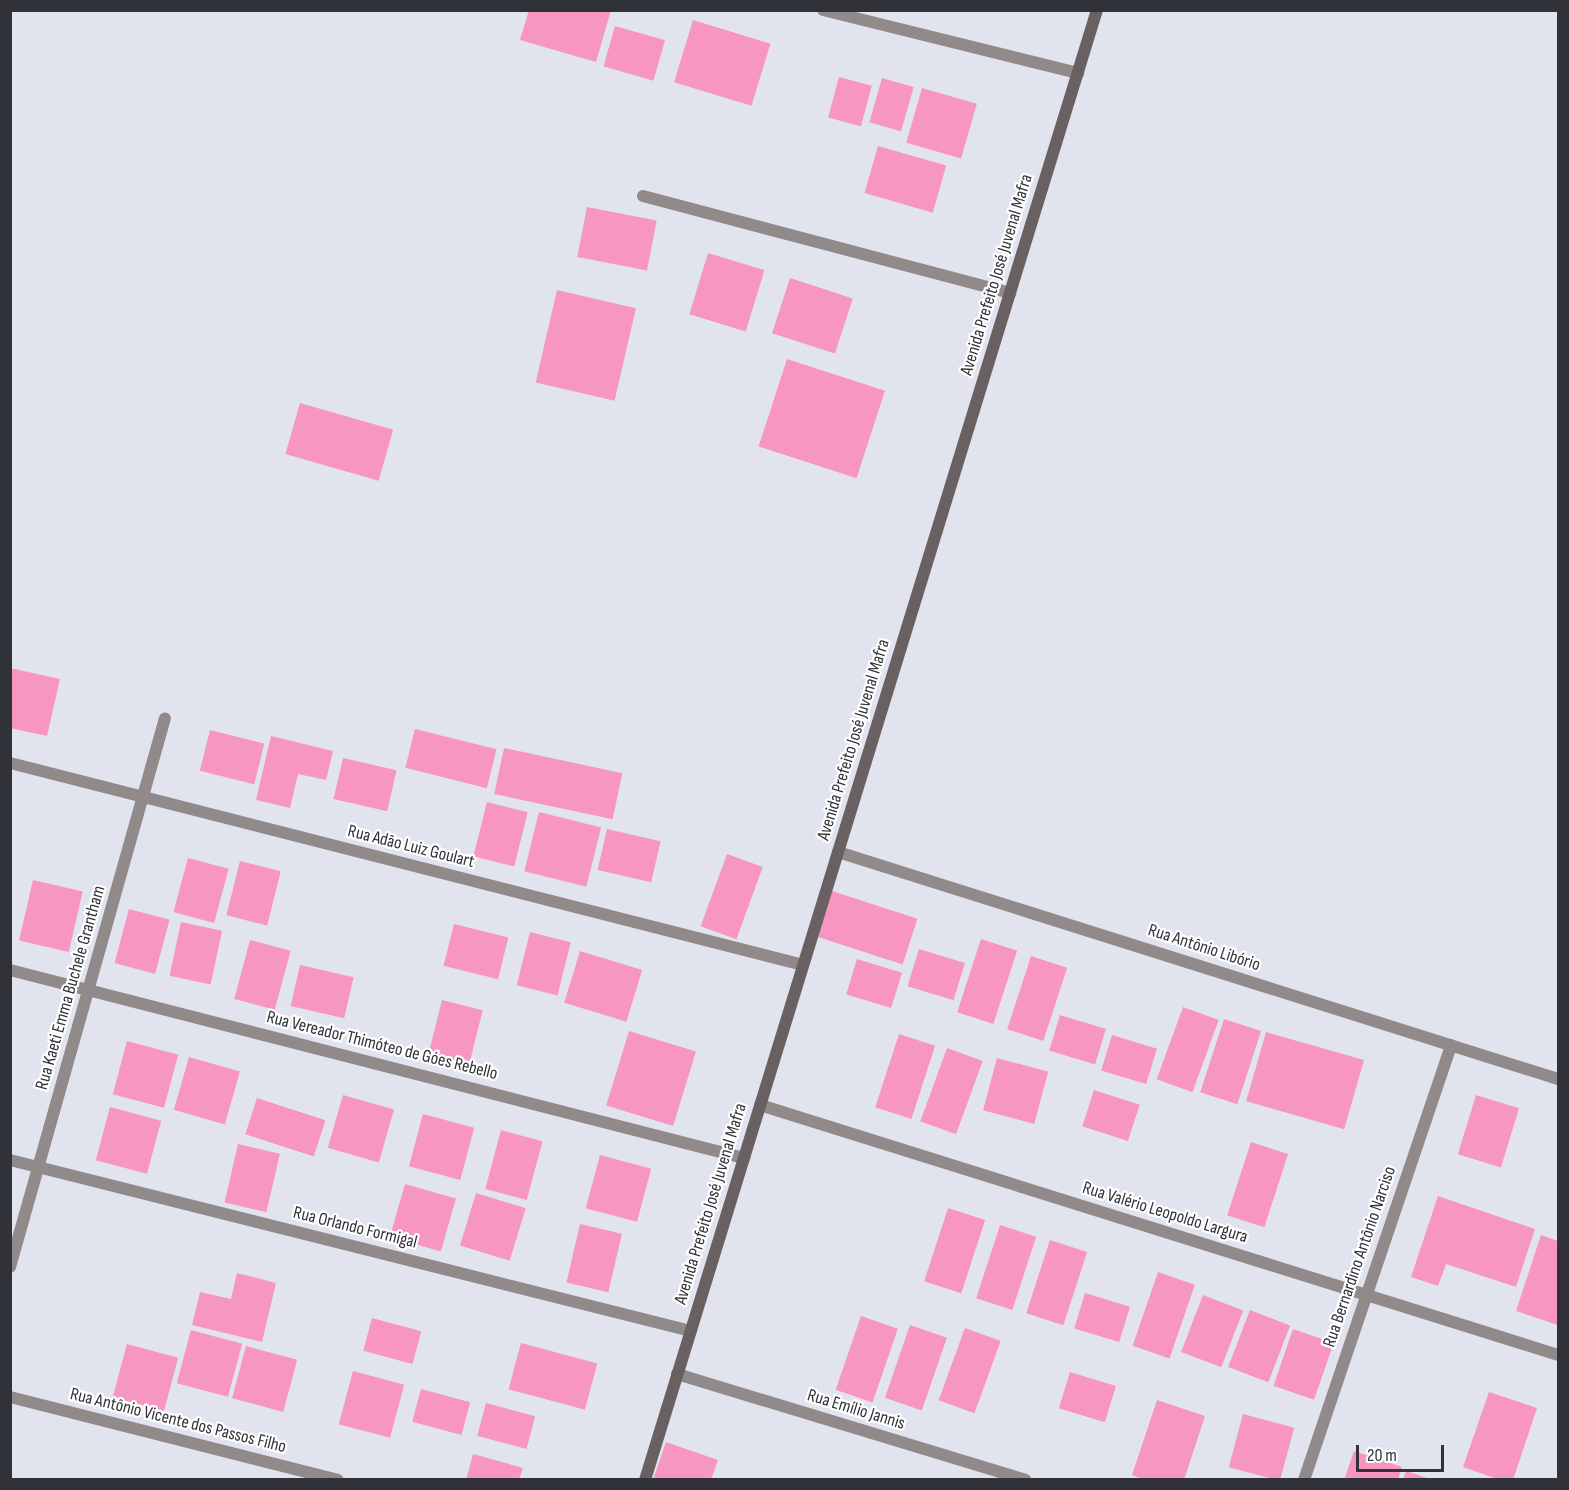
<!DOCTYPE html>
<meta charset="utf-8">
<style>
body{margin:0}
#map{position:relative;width:1569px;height:1490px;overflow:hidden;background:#e1e4ef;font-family:"Sofia Sans Condensed",sans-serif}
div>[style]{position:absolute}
.building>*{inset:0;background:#f796c1;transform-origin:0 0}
.lane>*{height:12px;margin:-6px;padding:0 6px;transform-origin:6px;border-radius:6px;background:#908a8b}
.street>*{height:12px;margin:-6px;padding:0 6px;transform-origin:6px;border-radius:6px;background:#908a8b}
.secondary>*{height:12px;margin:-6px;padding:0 6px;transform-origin:6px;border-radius:6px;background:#686061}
span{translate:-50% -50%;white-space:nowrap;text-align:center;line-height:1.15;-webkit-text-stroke:4.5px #fff;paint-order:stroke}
.street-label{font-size:18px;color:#313237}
.frame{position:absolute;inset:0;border:12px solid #313237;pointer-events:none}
.scale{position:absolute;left:1356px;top:1445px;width:88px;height:27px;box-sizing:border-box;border:3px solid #313237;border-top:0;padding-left:8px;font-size:18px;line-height:21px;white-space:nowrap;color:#313237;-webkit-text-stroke:4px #fff;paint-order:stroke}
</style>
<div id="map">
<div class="building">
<div style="clip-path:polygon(529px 10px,611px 10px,596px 62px,520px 40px)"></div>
<div style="left:693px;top:20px;width:81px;height:65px;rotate:17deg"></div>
<div style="left:615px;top:26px;width:52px;height:42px;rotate:16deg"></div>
<div style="left:839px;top:77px;width:34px;height:42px;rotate:15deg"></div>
<div style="left:882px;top:78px;width:33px;height:46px;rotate:16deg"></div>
<div style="left:922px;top:88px;width:57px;height:57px;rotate:16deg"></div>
<div style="left:878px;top:146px;width:71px;height:49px;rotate:16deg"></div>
<div style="left:587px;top:207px;width:71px;height:51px;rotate:11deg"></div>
<div style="left:708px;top:253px;width:59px;height:64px;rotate:17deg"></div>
<div style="left:790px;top:278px;width:66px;height:58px;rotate:18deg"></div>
<div style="left:557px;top:290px;width:81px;height:95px;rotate:13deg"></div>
<div style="left:787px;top:359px;width:103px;height:92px;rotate:18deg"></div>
<div style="left:300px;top:403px;width:97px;height:53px;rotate:16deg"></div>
<div style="clip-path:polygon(10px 668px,60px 679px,47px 736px,10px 728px)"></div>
<div style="left:415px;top:729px;width:84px;height:40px;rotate:14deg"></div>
<div style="left:210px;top:730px;width:56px;height:42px;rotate:14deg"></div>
<div style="clip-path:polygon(271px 736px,333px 751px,326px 780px,298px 774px,290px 808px,256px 800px)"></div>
<div style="left:504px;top:748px;width:121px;height:47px;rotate:12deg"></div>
<div style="left:343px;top:758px;width:55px;height:42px;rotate:13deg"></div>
<div style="left:487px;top:802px;width:42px;height:56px;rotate:14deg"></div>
<div style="left:539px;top:812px;width:64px;height:61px;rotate:14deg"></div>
<div style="left:607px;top:829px;width:55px;height:42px;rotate:13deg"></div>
<div style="left:727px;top:854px;width:38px;height:77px;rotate:20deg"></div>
<div style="left:188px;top:858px;width:42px;height:56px;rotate:15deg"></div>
<div style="left:240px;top:861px;width:42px;height:56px;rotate:14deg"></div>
<div style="left:33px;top:880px;width:51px;height:62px;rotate:13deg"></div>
<div style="left:829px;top:890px;width:93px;height:48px;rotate:18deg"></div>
<div style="left:129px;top:909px;width:42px;height:56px;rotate:15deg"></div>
<div style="left:181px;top:922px;width:42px;height:55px;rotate:12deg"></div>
<div style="left:454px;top:924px;width:56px;height:43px;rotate:14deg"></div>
<div style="left:530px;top:932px;width:42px;height:55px;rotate:14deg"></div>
<div style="left:981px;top:939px;width:38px;height:77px;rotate:18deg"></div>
<div style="left:250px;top:940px;width:42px;height:61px;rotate:15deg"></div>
<div style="left:919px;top:949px;width:48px;height:39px;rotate:17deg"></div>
<div style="left:580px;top:951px;width:65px;height:54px;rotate:17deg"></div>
<div style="left:1031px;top:956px;width:38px;height:77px;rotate:18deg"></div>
<div style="left:857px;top:959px;width:47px;height:37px;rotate:17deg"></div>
<div style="left:300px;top:965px;width:55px;height:42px;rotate:13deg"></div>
<div style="left:442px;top:1000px;width:42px;height:55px;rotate:14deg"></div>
<div style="left:1183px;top:1007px;width:38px;height:77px;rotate:20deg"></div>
<div style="left:1060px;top:1015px;width:48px;height:37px;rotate:17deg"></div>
<div style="left:1224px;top:1019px;width:39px;height:77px;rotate:18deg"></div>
<div style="left:629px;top:1031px;width:70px;height:78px;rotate:17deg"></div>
<div style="left:1266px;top:1032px;width:102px;height:72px;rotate:16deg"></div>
<div style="left:899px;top:1034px;width:38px;height:77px;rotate:18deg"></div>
<div style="left:1112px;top:1035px;width:47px;height:37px;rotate:17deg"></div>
<div style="left:127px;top:1041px;width:53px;height:55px;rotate:15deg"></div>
<div style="left:947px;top:1048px;width:38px;height:78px;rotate:20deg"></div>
<div style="left:189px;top:1057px;width:53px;height:55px;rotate:16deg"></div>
<div style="left:997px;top:1058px;width:53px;height:54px;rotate:15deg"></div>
<div style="left:1094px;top:1090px;width:48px;height:38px;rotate:18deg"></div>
<div style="left:343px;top:1095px;width:53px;height:55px;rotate:16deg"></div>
<div style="left:1476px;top:1095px;width:45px;height:62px;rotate:17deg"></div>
<div style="left:257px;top:1098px;width:72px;height:38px;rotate:18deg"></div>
<div style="left:110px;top:1107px;width:53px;height:55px;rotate:15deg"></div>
<div style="left:423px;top:1114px;width:53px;height:54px;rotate:15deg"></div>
<div style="left:501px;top:1130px;width:43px;height:61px;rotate:15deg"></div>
<div style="left:1251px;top:1142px;width:39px;height:77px;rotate:18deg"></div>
<div style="left:238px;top:1144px;width:43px;height:60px;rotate:13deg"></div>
<div style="left:600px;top:1155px;width:53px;height:55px;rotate:15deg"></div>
<div style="left:405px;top:1184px;width:53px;height:55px;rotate:16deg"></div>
<div style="left:476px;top:1193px;width:52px;height:55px;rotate:17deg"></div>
<div style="clip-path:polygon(1438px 1196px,1535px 1229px,1516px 1287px,1446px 1264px,1438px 1286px,1411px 1277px)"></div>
<div style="left:948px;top:1208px;width:39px;height:77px;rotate:18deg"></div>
<div style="left:580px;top:1224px;width:43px;height:60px;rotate:13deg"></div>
<div style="left:1000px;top:1225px;width:38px;height:77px;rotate:18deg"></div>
<div style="clip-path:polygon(1541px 1235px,1558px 1241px,1558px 1325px,1516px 1311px)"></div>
<div style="left:1050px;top:1240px;width:39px;height:77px;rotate:18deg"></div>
<div style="left:1158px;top:1272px;width:39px;height:78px;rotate:19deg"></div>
<div style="clip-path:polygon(237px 1273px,276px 1283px,262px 1342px,192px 1325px,200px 1292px,231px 1299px)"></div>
<div style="left:1085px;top:1293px;width:47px;height:37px;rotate:17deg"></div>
<div style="left:1203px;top:1295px;width:43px;height:61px;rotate:21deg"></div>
<div style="left:1250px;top:1310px;width:43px;height:61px;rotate:21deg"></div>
<div style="left:861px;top:1316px;width:39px;height:78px;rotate:19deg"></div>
<div style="left:372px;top:1318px;width:51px;height:34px;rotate:15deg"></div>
<div style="left:910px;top:1325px;width:39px;height:77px;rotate:19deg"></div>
<div style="left:965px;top:1328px;width:38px;height:77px;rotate:20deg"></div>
<div style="left:1293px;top:1329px;width:43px;height:60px;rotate:19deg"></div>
<div style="left:191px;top:1330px;width:53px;height:55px;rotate:15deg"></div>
<div style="left:521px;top:1343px;width:79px;height:48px;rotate:15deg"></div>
<div style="left:127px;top:1344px;width:53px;height:55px;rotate:15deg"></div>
<div style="left:246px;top:1346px;width:53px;height:54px;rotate:15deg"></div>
<div style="left:353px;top:1371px;width:53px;height:55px;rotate:15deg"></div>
<div style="left:1070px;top:1372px;width:48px;height:38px;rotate:17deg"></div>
<div style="left:421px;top:1389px;width:51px;height:34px;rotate:15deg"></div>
<div style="clip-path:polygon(1489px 1392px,1537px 1408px,1513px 1480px,1500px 1480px,1463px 1467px)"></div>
<div style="clip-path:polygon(1157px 1400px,1205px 1416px,1184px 1480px,1145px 1480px,1132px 1475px)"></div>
<div style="left:486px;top:1403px;width:51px;height:34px;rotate:15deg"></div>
<div style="left:1243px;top:1414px;width:53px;height:55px;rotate:15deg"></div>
<div style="clip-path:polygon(666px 1442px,718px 1460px,711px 1480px,653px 1480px)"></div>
<div style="clip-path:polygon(1354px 1451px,1402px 1467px,1398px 1480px,1344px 1480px)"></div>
<div style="clip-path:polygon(473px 1454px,523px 1468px,519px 1480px,466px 1480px)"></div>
<div style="clip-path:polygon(1406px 1471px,1430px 1479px,1430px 1480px,1403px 1480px)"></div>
</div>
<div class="lane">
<div style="left:643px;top:196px;width:380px;rotate:14.8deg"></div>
</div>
<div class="street">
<div style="left:823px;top:10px;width:263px;rotate:13.9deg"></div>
<div style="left:10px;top:763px;width:818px;rotate:14.29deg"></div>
<div style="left:838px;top:852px;width:755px;rotate:17.5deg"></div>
<div style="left:10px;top:970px;width:758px;rotate:14.37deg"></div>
<div style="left:760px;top:1105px;width:836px;rotate:17.39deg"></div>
<div style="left:10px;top:1160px;width:702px;rotate:14.1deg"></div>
<div style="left:10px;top:1267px;width:570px;rotate:-74.23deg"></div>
<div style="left:677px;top:1374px;width:364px;rotate:16.9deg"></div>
<div style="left:10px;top:1397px;width:338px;rotate:14.2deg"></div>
<div style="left:1304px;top:1480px;width:459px;rotate:-71.3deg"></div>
</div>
<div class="secondary">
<div style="left:645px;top:1480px;width:1538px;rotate:-72.91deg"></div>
</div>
<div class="street-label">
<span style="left:997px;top:275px;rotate:-73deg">Avenida Prefeito José Juvenal Mafra</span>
<span style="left:854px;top:740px;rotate:-73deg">Avenida Prefeito José Juvenal Mafra</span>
<span style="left:411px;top:847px;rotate:14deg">Rua Adão Luiz Goulart</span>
<span style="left:1204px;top:948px;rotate:18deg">Rua Antônio Libório</span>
<span style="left:71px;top:988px;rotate:-74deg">Rua Kaeti Emma Buchele Grantham</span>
<span style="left:382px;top:1046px;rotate:14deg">Rua Vereador Thimóteo de Góes Rebello</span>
<span style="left:711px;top:1204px;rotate:-73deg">Avenida Prefeito José Juvenal Mafra</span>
<span style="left:1165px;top:1213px;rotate:17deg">Rua Valério Leopoldo Largura</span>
<span style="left:355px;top:1228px;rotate:14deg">Rua Orlando Formigal</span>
<span style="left:1360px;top:1257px;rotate:-71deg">Rua Bernardino Antônio Narciso</span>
<span style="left:856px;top:1410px;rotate:17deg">Rua Emílio Jannis</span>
<span style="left:178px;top:1421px;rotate:14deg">Rua Antônio Vicente dos Passos Filho</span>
</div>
<div class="frame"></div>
<div class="scale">20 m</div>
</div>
